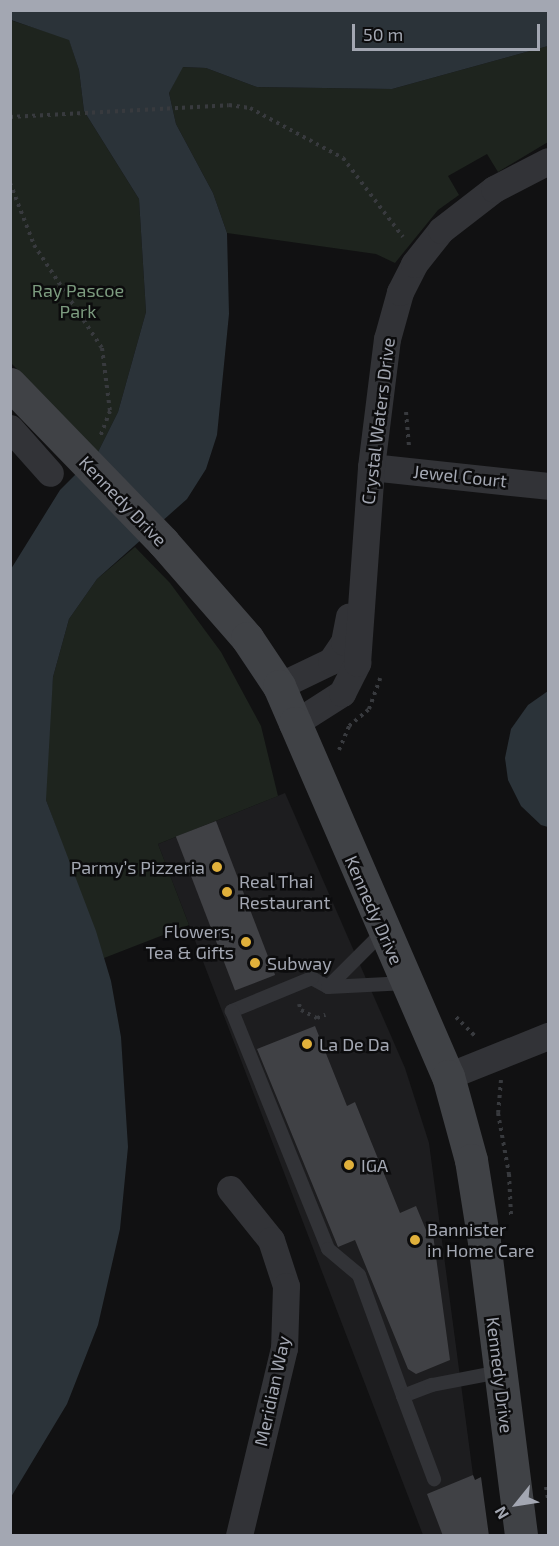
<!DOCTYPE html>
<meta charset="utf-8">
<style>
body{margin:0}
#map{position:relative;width:559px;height:1546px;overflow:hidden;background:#111112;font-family:"Exo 2",sans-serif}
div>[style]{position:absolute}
.built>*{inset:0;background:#1d1d1f}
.green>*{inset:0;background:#1e241e}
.water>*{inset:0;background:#2b3339}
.building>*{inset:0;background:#404145;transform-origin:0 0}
.path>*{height:4px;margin-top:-2px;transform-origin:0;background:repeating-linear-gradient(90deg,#383a3e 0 3px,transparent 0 7.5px)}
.lane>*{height:14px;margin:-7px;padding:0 7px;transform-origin:7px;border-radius:7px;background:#323337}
.street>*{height:27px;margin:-13.5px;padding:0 13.5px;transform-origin:13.5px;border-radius:13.5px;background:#323337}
.secondary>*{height:33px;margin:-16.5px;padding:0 16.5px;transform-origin:16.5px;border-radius:16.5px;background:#404246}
.dots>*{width:16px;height:16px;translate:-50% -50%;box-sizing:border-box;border:3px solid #0c0c0d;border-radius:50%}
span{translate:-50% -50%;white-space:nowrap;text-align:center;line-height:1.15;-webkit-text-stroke:5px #0c0c0d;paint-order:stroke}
.park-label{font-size:18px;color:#7c9b7f}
.street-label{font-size:18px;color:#a3a7b2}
.poi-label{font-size:18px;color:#a3a7b2}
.right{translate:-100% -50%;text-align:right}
.left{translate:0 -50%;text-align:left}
.frame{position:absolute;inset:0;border:12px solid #a3a7b2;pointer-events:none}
.north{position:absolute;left:487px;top:1474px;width:60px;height:60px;-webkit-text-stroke:4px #0c0c0d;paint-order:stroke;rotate:240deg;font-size:16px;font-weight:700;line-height:24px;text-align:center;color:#a3a7b2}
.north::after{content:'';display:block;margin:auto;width:21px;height:27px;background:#a3a7b2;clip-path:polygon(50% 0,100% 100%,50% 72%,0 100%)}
.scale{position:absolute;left:352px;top:24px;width:188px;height:27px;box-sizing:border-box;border:3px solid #a3a7b2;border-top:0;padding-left:8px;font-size:18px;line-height:21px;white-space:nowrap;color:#a3a7b2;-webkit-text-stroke:4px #0c0c0d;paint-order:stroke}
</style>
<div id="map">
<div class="built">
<div style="clip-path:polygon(285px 793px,405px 1068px,429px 1143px,481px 1535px,423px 1535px,158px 844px)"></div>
</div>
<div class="green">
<div style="clip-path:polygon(10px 20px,69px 39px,79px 70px,84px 111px,139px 199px,146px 312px,118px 412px,98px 452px,11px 363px)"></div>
<div style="clip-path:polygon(548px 46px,548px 142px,498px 172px,487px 154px,448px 176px,459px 195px,438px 210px,395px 263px,376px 254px,227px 233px,213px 193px,176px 124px,169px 93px,182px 67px,206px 68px,257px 87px,392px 89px)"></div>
<div style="clip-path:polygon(135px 547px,170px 583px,221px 652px,261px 726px,278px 796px,158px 844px,189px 925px,104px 958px,46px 800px,45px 766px,53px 677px,69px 619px,97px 579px)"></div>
</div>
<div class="water">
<div style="clip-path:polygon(11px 11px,548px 11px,548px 46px,392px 89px,257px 87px,206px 68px,183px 67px,169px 93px,176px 124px,213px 193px,227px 233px,229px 314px,217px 435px,206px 469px,187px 499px,97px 579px,69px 619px,53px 677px,46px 800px,96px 931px,111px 981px,121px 1037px,128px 1147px,120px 1229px,98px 1325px,67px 1404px,11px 1497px,11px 569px,60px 490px,98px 452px,118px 412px,146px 312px,139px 199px,84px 111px,79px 70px,69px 40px,11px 20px)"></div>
<div style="clip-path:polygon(548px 691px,548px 827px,541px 825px,521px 806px,508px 780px,505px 758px,511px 729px,528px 705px)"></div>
</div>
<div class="building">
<div style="left:216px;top:821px;width:165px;height:43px;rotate:69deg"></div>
<div style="clip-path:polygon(315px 1026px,347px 1106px,355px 1102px,400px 1213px,416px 1206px,426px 1230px,432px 1227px,450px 1360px,416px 1374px,408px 1369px,355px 1240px,338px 1247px,257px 1049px)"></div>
<div style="clip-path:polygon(473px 1475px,475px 1480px,481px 1477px,489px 1536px,443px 1536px,427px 1494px)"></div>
</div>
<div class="path">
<div style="left:10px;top:117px;width:219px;rotate:-3.1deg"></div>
<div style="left:229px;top:105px;width:21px;rotate:8deg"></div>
<div style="left:250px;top:108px;width:106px;rotate:28.3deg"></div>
<div style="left:343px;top:158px;width:99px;rotate:52.8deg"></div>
<div style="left:10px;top:183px;width:66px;rotate:68.8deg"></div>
<div style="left:34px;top:245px;width:123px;rotate:56.6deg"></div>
<div style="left:102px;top:348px;width:64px;rotate:82.8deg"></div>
<div style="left:110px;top:411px;width:28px;rotate:111deg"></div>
<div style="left:406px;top:412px;width:34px;rotate:85deg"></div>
<div style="left:339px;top:750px;width:26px;rotate:-67deg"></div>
<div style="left:349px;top:726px;width:26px;rotate:-40deg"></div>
<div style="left:369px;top:709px;width:33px;rotate:-70deg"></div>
<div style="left:280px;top:961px;width:11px;rotate:68deg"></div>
<div style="left:299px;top:1004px;width:6px;rotate:72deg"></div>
<div style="left:301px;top:1010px;width:18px;rotate:27deg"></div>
<div style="left:317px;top:1018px;width:9px;rotate:-21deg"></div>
<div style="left:456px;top:1017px;width:28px;rotate:45deg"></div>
<div style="left:501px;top:1080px;width:33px;rotate:95deg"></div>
<div style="left:498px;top:1113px;width:62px;rotate:79.8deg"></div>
<div style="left:509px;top:1174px;width:41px;rotate:87.2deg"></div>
<div style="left:546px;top:1487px;width:11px;rotate:80deg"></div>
</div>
<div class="lane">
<div style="left:407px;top:983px;width:79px;rotate:177.1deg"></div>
<div style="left:328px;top:987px;width:18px;rotate:-151deg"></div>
<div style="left:312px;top:978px;width:87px;rotate:157.6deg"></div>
<div style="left:232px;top:1011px;width:257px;rotate:68deg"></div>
<div style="left:328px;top:1249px;width:40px;rotate:40deg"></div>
<div style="left:359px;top:1275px;width:129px;rotate:70deg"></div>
<div style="left:403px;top:1396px;width:31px;rotate:-21deg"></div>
<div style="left:432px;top:1385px;width:68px;rotate:-11deg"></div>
<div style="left:328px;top:987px;width:79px;rotate:-45deg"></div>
<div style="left:403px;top:1396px;width:89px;rotate:69.5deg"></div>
</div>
<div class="street">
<div style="left:10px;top:428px;width:60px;rotate:48.4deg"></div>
<div style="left:371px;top:467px;width:178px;rotate:6.1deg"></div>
<div style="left:279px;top:686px;width:58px;rotate:-25.7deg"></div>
<div style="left:331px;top:661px;width:23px;rotate:-56deg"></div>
<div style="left:344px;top:642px;width:26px;rotate:-79deg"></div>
<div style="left:295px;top:723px;width:56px;rotate:-32.6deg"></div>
<div style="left:342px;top:693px;width:34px;rotate:-63deg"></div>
<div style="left:357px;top:663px;width:196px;rotate:-85.9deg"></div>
<div style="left:371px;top:467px;width:129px;rotate:-82.9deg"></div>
<div style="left:387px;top:339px;width:49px;rotate:-74.5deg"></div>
<div style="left:400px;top:292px;width:31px;rotate:-63deg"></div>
<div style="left:414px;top:264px;width:43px;rotate:-51.5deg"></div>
<div style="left:441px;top:230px;width:67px;rotate:-37.7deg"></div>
<div style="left:494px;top:189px;width:61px;rotate:-27.4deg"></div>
<div style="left:448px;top:1076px;width:108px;rotate:-21.8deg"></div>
<div style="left:230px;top:1189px;width:65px;rotate:51.2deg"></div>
<div style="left:271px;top:1240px;width:48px;rotate:71.9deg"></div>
<div style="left:286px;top:1286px;width:62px;rotate:91.8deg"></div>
<div style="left:284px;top:1348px;width:193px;rotate:103.5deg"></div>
</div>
<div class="secondary">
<div style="left:10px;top:384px;width:220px;rotate:45.9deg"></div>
<div style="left:163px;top:542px;width:128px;rotate:48.8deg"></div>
<div style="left:247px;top:638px;width:58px;rotate:56.3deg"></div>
<div style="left:279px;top:686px;width:40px;rotate:66.6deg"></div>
<div style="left:295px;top:723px;width:385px;rotate:66.6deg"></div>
<div style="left:448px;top:1076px;width:87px;rotate:74.7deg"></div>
<div style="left:471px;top:1160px;width:83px;rotate:81deg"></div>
<div style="left:484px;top:1242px;width:296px;rotate:82.8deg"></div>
</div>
<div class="dots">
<div style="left:217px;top:867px;background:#e0b03b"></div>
<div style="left:227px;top:892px;background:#e0b03b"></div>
<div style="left:246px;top:942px;background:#e0b03b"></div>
<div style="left:255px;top:963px;background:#e0b03b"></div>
<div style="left:307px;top:1044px;background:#e0b03b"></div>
<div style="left:349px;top:1165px;background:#e0b03b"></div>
<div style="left:415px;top:1240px;background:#e0b03b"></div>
</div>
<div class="park-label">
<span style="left:78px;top:301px">Ray Pascoe<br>Park</span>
</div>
<div class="street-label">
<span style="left:378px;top:421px;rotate:-83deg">Crystal Waters Drive</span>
<span style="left:460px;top:476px;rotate:6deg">Jewel Court</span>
<span style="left:123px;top:501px;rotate:46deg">Kennedy Drive</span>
<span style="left:374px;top:910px;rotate:66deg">Kennedy Drive</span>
<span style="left:500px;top:1375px;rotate:83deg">Kennedy Drive</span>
<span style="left:272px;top:1391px;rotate:-78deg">Meridian Way</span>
</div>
<div class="poi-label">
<span class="right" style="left:205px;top:867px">Parmy’s Pizzeria</span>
<span class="left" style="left:239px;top:892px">Real Thai<br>Restaurant</span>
<span class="right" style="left:234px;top:942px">Flowers,<br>Tea &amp; Gifts</span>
<span class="left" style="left:267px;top:963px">Subway</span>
<span class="left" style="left:319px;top:1044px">La De Da</span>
<span class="left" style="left:361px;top:1165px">IGA</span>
<span class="left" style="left:427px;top:1240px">Bannister<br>in Home Care</span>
</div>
<div class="frame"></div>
<div class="north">N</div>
<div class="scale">50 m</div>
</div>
